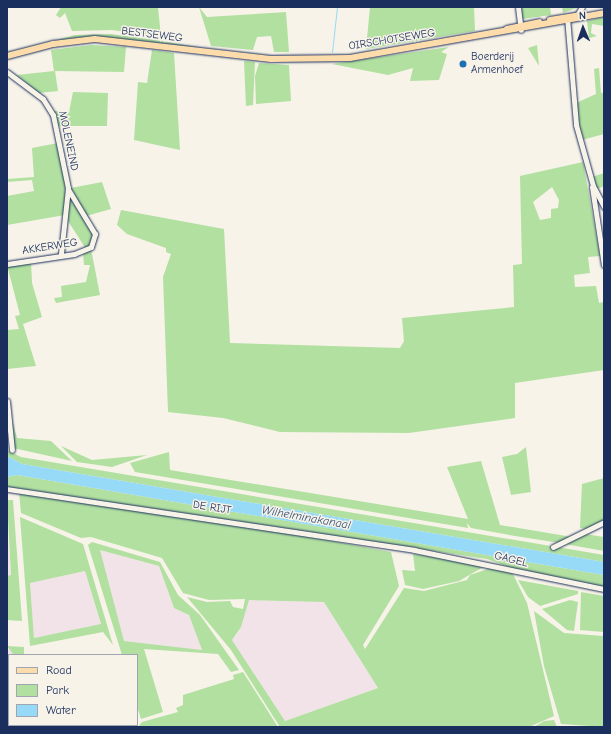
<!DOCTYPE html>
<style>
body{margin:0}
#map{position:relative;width:611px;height:734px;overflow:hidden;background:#f7f3e8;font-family:"Comic Neue",sans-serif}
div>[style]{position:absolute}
.built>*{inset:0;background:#f1e3e8}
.green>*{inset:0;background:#b1e0a0}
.water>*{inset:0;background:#96daf8}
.stream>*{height:1px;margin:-0.5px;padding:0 0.5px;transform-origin:0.5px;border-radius:0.5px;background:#96daf8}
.roads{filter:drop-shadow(0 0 1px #1b2f5e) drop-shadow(0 0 1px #1b2f5e)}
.minor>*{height:5px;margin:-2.5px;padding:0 2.5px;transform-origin:2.5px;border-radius:2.5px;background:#f7f3e8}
.major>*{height:6px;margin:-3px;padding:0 3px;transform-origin:3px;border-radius:3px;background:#fddcac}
.dots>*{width:11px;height:11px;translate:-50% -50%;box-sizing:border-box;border:2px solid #f7f3e8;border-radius:50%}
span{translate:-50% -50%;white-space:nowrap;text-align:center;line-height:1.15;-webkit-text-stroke:3px #f7f3e8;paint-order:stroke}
.street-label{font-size:11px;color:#1b2f5e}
.poi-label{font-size:11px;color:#1b2f5e}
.left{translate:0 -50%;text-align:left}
.water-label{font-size:12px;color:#34517d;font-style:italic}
.frame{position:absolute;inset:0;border:8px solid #1b2f5e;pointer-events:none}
.legend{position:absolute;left:8px;top:654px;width:130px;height:72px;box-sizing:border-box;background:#f7f3e8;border:1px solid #9fa5b1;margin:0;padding:5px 7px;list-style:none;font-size:12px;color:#1b2f5e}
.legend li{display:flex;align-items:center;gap:8px;height:20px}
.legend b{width:20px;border:1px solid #9fa5b1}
.north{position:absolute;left:563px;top:8px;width:40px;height:40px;-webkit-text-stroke:3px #f7f3e8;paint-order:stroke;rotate:358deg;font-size:11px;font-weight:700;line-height:16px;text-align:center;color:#1b2f5e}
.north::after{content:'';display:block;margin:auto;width:14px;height:18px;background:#1b2f5e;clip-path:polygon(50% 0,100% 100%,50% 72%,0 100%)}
</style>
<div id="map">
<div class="built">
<div style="clip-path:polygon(7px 523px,11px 576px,7px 576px)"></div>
<div style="clip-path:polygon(100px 550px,159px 566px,174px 608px,189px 615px,202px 650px,124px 641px,98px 552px)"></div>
<div style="clip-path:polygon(85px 571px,101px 625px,34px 638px,30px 583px)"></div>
<div style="clip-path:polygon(249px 600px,324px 602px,378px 688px,285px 721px,232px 640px,239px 631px)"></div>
<div style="clip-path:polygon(7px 649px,13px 650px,14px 655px,9px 655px,9px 725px,18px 727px,7px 727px)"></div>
</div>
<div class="green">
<div style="clip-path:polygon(61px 7px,158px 7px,161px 37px,112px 30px,72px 31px,65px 13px,60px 18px,56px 15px)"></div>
<div style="clip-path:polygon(199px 7px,207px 17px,286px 12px,289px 52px,274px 52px,271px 36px,257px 37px,253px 50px,211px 46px)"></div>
<div style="clip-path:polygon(370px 7px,474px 7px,475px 31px,366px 49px)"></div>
<div style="clip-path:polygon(521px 7px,550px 7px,551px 15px,522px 19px)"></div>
<div style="clip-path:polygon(562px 7px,579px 7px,563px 13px)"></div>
<div style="clip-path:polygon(604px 17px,604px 26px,592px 24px,591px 33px,597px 36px,589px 38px,587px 21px)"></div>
<div style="clip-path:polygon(111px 34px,148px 39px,204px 48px,111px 38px,42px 44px,75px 35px)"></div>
<div style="clip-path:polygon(91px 45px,126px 47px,124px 72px,55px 71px,58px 91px,39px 93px,17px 75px,54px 71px,51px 50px)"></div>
<div style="clip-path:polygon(537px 45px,539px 66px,528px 48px)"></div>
<div style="clip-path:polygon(449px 47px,441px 52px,447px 54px,439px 80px,410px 81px,413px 68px,388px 75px,332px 64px)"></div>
<div style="clip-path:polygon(152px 50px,174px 53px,180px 150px,134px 140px,138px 82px,147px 83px)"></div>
<div style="clip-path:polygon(244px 61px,255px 62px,253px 105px,246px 106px)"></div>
<div style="clip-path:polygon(259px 63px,289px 65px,291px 101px,256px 104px,255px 76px)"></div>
<div style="clip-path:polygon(599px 68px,601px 93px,604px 93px,604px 134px,582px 140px,576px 103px,596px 94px,594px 69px)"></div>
<div style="clip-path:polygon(73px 92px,108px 93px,107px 126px,58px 126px,54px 111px,69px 112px)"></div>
<div style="clip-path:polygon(58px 143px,65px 183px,65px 215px,7px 225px,7px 196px,34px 191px,32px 180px,7px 182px,7px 179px,34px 177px,32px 148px)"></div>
<div style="clip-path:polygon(evenodd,583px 162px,600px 256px,588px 257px,590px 273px,574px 275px,575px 287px,596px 286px,599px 303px,604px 302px,604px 370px,515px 383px,515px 418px,409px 433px,280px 432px,223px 418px,168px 412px,163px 277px,171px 254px,166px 252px,166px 248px,127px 234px,117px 225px,121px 210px,224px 229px,230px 343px,400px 348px,404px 341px,402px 318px,514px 307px,513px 265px,522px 264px,520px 176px,583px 162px,552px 187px,559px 200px,558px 208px,551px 209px,551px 218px,540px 220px,533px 202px,552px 187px)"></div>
<div style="clip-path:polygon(604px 173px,604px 186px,597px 189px,592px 177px)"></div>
<div style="clip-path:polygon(102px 182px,111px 209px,86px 216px,71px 188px)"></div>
<div style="clip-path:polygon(69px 194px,91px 230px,94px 239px,86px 249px,68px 221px)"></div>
<div style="clip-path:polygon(91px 249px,100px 295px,56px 303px,54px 298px,62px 297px,61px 286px,86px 282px,90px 265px,84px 265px,83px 253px)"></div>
<div style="clip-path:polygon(31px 261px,32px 283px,42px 317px,23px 324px,36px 366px,7px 369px,7px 330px,19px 329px,15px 316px,20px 315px,7px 265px)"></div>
<div style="clip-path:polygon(11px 416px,17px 438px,51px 441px,72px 461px,13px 448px)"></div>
<div style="clip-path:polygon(61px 446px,92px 460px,147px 455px,112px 467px,77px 462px)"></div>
<div style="clip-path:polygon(526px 447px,531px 492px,511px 495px,502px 457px,517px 454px)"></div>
<div style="clip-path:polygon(7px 450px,21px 457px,604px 555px,604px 562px,22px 464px,7px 456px)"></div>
<div style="clip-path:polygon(169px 452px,170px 470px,468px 519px,447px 467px,481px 461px,500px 525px,572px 537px,560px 543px,515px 536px,471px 528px,467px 523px,468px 528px,135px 472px,130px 463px)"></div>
<div style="clip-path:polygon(17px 475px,604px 575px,604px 587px,514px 569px,487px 559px,7px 487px,7px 477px)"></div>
<div style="clip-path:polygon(604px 478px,604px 520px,586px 529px,580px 528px,582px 484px)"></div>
<div style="clip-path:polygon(evenodd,19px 492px,272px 530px,391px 552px,399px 586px,363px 645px,365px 649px,404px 588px,424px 591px,467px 580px,470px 575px,491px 568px,511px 570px,527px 603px,554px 716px,529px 727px,280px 727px,231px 650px,187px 597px,207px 602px,230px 601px,233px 607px,243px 609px,245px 599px,209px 600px,183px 593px,162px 558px,91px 537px,81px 538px,21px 513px,19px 492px,249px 600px,324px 602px,378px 688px,285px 721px,232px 640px,241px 627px,249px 600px)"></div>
<div style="clip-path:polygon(7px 500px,13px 500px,22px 621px,7px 620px,7px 576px,11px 575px)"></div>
<div style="clip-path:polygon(evenodd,20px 517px,83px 544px,113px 645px,103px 632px,30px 646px,20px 517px,85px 571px,101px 624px,34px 638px,30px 583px,85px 571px)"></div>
<div style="clip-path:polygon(585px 534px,604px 537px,604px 551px,565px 544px)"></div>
<div style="clip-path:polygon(evenodd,92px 542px,160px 562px,178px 595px,200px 615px,239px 670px,231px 672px,218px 654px,144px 649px,163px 712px,141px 719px,137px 706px,137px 655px,122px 655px,88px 545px,92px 542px,100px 550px,159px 566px,174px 608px,189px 615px,202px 650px,124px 641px,100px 550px)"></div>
<div style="clip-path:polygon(413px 554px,463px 561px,485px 566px,459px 581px,423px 589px,405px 585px,402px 570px,415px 571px)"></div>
<div style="clip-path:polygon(518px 580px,578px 591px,578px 594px,540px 606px,528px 597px)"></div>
<div style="clip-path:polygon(581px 592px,604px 596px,604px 632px,580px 630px)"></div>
<div style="clip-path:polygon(570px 600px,578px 602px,574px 631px,567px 630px,542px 609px)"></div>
<div style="clip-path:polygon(534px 611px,564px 633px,604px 636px,604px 727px,561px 724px,544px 666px)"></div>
<div style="clip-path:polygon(7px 646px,24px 647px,24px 655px,14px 655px)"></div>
<div style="clip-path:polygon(243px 672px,278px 727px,138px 727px,142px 722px,178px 712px,176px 708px,183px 705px,183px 695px,234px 679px,233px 675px)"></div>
<div style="clip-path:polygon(554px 720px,557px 727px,534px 727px,544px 721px)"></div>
</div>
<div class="water">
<div style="clip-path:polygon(7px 456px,22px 464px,604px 562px,604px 575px,17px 475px,7px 477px)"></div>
</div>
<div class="stream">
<div style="left:332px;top:52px;width:45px;rotate:-83.7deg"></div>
</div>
<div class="roads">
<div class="minor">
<div style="left:518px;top:7px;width:23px;rotate:83deg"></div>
<div style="left:577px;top:15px;width:9px;rotate:-58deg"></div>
<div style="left:567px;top:17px;width:108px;rotate:85.2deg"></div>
<div style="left:576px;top:125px;width:63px;rotate:74.4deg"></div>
<div style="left:593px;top:186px;width:24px;rotate:62deg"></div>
<div style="left:7px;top:72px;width:45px;rotate:36.9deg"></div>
<div style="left:43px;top:99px;width:19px;rotate:58deg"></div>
<div style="left:53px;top:115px;width:75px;rotate:78.4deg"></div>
<div style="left:68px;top:188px;width:66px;rotate:96.1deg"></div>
<div style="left:592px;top:187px;width:79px;rotate:81.3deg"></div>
<div style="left:7px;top:264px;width:68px;rotate:-8.5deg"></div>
<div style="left:74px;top:254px;width:18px;rotate:-22deg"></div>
<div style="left:91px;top:247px;width:14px;rotate:-73deg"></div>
<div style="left:95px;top:234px;width:52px;rotate:-121deg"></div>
<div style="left:7px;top:401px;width:49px;rotate:84.2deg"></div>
<div style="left:7px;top:489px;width:412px;rotate:8.5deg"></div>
<div style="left:414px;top:550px;width:194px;rotate:11.6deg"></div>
<div style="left:553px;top:547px;width:57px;rotate:-26.1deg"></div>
</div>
<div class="major">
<div style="left:550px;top:20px;width:33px;rotate:-9deg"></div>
<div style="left:507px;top:29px;width:33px;rotate:-12deg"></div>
<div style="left:7px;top:56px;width:48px;rotate:-14.6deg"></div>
<div style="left:53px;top:44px;width:42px;rotate:-6.8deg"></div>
<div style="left:95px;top:39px;width:177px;rotate:6.5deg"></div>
<div style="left:271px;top:59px;width:79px;rotate:-0.7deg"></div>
<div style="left:350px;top:58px;width:258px;rotate:-10deg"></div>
</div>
</div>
<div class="dots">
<div style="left:463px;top:64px;background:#1f6fb2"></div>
</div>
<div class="street-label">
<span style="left:152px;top:35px;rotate:7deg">BESTSEWEG</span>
<span style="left:392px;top:40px;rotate:-9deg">OIRSCHOTSEWEG</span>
<span style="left:68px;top:141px;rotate:78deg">MOLENEIND</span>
<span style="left:50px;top:247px;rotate:-9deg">AKKERWEG</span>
<span style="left:212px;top:508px;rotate:9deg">DE RIJT</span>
<span style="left:511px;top:560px;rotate:14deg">GAGEL</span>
</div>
<div class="poi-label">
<span class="left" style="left:471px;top:64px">Boerderij<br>Armenhoef</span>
</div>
<div class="water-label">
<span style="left:306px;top:518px;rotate:10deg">Wilhelminakanaal</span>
</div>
<div class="frame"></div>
<ul class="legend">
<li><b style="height:5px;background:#fddcac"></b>Road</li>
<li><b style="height:11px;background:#b1e0a0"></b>Park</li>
<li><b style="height:11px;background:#96daf8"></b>Water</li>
</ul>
<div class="north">N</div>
</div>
